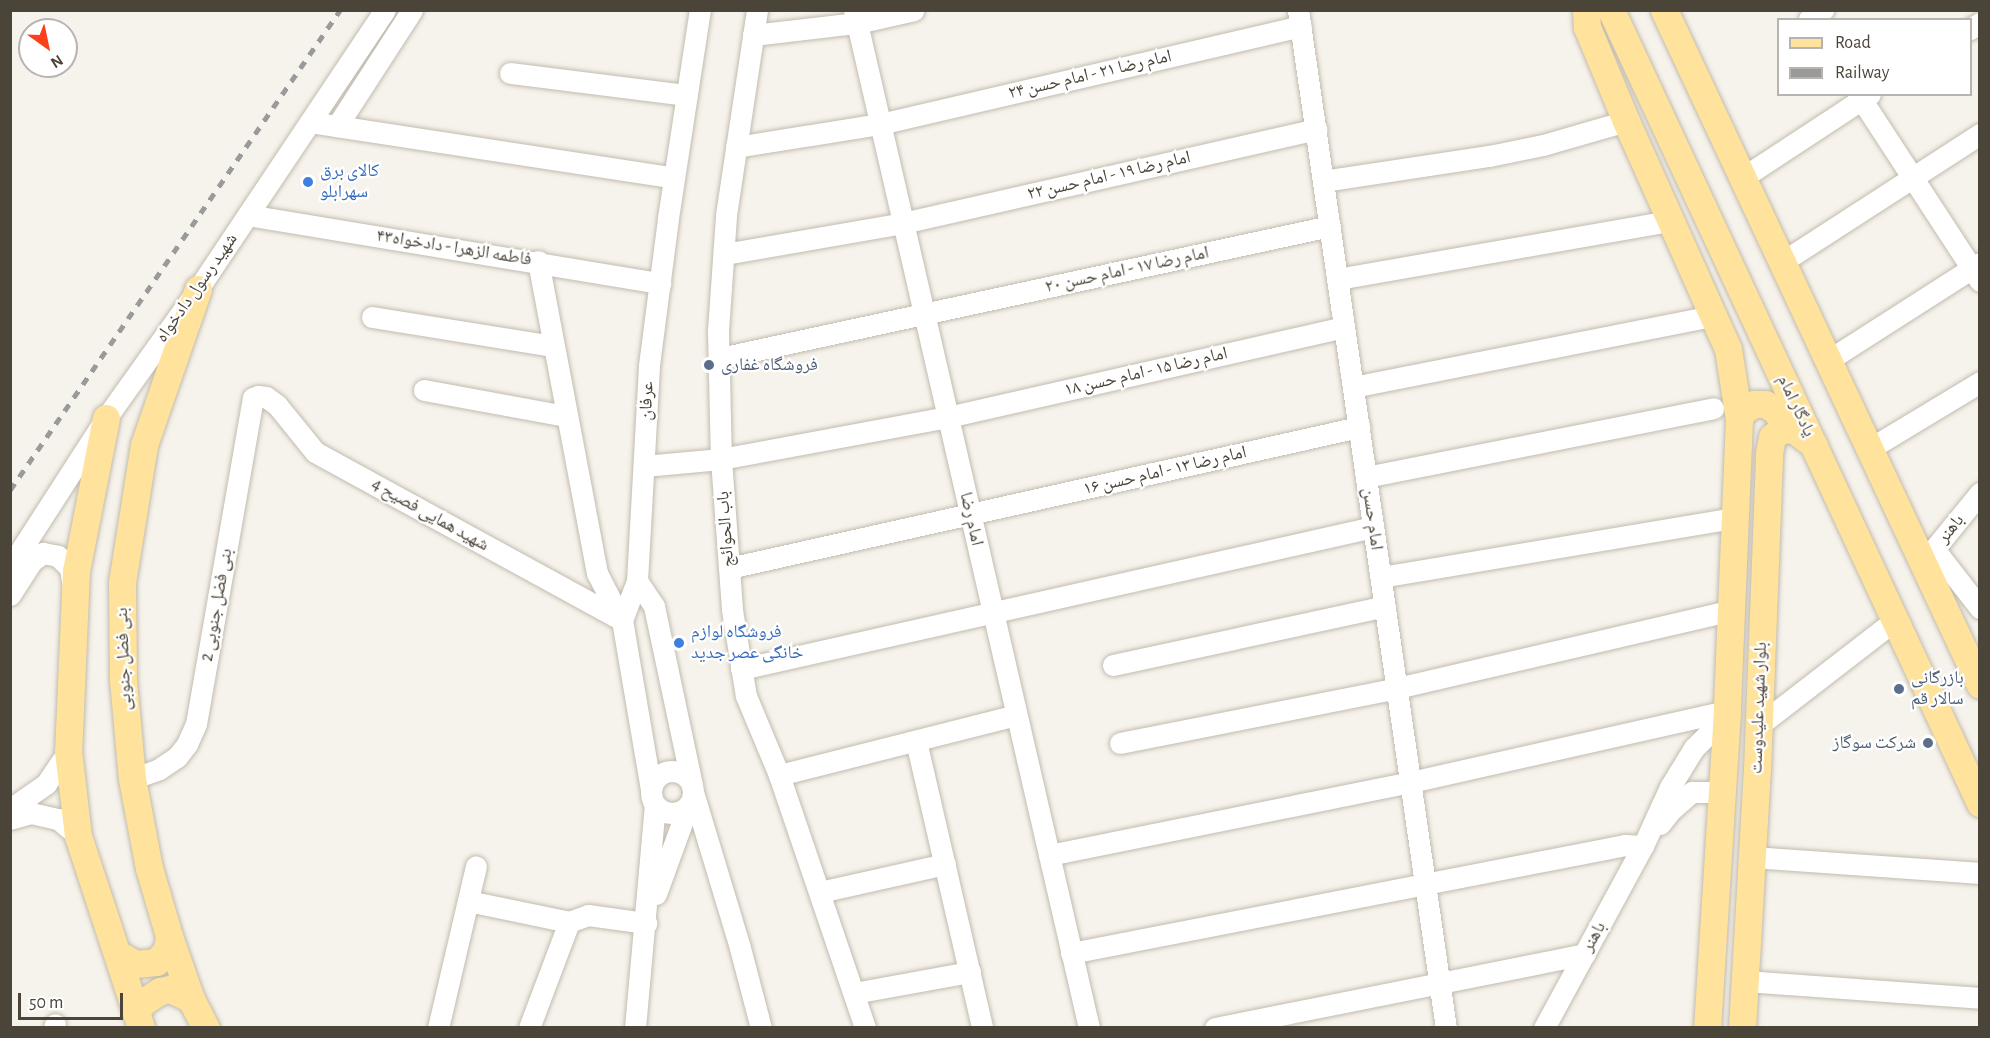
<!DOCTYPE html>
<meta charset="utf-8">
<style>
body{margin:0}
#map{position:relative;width:1990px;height:1038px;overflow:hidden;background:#f6f3ec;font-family:"Alegreya Sans","Noto Naskh Arabic",sans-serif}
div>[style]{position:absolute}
.roads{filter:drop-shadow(0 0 2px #c2bbae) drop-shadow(0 0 2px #c2bbae)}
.minor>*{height:21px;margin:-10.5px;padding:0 10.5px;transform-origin:10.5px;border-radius:10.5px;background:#fff}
.minor>.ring{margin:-10.5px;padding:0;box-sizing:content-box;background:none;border:21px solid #fff;border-radius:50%}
.major>*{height:27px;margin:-13.5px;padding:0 13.5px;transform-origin:13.5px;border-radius:13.5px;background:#ffe39c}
.rail>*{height:4.5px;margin-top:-2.25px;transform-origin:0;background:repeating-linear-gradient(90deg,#9a9a9a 0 8px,transparent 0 16px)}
.dots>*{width:16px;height:16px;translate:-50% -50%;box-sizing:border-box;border:3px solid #fff;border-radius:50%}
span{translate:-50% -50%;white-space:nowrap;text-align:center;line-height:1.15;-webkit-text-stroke:4.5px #fff;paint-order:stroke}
.street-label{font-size:18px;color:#4b4439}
.shop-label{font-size:18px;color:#366cbe}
.left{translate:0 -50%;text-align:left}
.service-label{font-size:18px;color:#4e5e75}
.right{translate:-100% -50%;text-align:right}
.frame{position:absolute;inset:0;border:12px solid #4b4439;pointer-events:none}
.legend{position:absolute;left:1777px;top:18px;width:195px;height:78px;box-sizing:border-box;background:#fff;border:2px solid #b7b4b0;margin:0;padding:8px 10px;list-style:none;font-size:18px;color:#4b4439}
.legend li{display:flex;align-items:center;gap:12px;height:30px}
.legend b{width:30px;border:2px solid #b7b4b0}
.north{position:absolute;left:18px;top:18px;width:60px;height:60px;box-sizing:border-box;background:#fff;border:2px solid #b7b4b0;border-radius:50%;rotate:147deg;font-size:16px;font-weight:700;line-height:24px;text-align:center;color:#4b4439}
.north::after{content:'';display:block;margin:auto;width:21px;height:27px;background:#fc3f1d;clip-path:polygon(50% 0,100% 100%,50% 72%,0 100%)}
.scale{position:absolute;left:18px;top:993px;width:105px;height:27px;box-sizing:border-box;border:3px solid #4b4439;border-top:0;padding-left:8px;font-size:18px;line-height:21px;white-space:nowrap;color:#4b4439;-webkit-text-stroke:4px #fff;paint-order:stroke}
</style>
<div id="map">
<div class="roads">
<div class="minor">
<div style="left:757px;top:10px;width:208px;rotate:98.6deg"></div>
<div style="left:726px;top:216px;width:115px;rotate:94deg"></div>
<div style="left:718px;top:331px;width:128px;rotate:88.7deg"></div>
<div style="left:721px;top:459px;width:151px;rotate:85.8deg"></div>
<div style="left:732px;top:610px;width:87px;rotate:80.8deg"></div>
<div style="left:746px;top:696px;width:86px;rotate:67.3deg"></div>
<div style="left:779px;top:775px;width:267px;rotate:71.2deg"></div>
<div style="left:854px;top:10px;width:1045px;rotate:77deg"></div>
<div style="left:1298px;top:10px;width:1029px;rotate:81.73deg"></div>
<div style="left:1809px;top:19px;width:17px;rotate:-33deg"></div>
<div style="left:1970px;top:29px;width:12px;rotate:-31deg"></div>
<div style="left:753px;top:35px;width:105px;rotate:-6.6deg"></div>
<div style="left:857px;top:23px;width:58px;rotate:-12.8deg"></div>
<div style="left:510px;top:73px;width:178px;rotate:7.1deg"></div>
<div style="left:1858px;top:94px;width:223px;rotate:56.9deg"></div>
<div style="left:310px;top:122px;width:368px;rotate:8.7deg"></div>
<div style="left:337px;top:126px;width:138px;rotate:-57.1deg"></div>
<div style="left:736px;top:147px;width:146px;rotate:-9.1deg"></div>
<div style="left:880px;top:124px;width:432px;rotate:-13.1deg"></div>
<div style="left:1742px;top:178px;width:153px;rotate:-33.3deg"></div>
<div style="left:1323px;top:181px;width:168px;rotate:-8.6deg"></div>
<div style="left:1489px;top:156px;width:55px;rotate:-11.5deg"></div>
<div style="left:1543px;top:145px;width:86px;rotate:-16.1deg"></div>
<div style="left:248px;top:215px;width:418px;rotate:9.4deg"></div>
<div style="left:724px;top:254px;width:182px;rotate:-9.8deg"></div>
<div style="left:903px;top:223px;width:424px;rotate:-12.8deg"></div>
<div style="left:538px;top:261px;width:318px;rotate:79.3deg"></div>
<div style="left:597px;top:573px;width:53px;rotate:62.9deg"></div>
<div style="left:1782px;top:262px;width:236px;rotate:-32.9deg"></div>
<div style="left:1337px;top:279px;width:339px;rotate:-9.9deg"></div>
<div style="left:372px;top:317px;width:184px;rotate:9.1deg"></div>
<div style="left:720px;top:358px;width:624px;rotate:-12.21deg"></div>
<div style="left:1827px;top:361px;width:182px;rotate:-32.6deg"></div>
<div style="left:1353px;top:387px;width:367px;rotate:-11.2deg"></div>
<div style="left:424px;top:390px;width:144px;rotate:10.4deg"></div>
<div style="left:1869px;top:449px;width:130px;rotate:-31.1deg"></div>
<div style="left:644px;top:466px;width:77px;rotate:-5.2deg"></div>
<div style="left:721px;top:459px;width:231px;rotate:-10.5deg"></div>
<div style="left:948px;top:417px;width:406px;rotate:-12.8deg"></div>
<div style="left:1366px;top:477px;width:354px;rotate:-11.2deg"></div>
<div style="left:1934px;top:549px;width:75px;rotate:52.1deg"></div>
<div style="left:1922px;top:564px;width:92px;rotate:-50.8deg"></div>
<div style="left:10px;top:567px;width:177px;rotate:-57.2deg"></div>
<div style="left:106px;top:418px;width:158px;rotate:-54.5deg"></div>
<div style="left:198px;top:289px;width:336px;rotate:-56.2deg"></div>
<div style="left:729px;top:568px;width:646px;rotate:-12.62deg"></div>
<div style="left:1381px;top:577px;width:359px;rotate:-9.5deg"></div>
<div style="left:637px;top:581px;width:42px;rotate:111deg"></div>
<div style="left:622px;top:620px;width:171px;rotate:80.3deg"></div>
<div style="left:10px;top:595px;width:40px;rotate:-57.1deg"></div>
<div style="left:32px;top:561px;width:14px;rotate:-36deg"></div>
<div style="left:43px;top:553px;width:15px;rotate:11deg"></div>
<div style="left:58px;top:556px;width:17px;rotate:45deg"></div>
<div style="left:70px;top:568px;width:18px;rotate:81deg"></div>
<div style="left:1113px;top:665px;width:278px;rotate:-12.2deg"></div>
<div style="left:741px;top:669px;width:648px;rotate:-12.66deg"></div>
<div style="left:1758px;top:726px;width:172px;rotate:-37.7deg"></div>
<div style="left:916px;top:741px;width:294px;rotate:77deg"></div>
<div style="left:1120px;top:743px;width:282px;rotate:-11.2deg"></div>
<div style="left:1397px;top:688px;width:344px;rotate:-13.1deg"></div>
<div class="ring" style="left:651px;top:771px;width:21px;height:21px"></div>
<div style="left:779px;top:775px;width:244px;rotate:-14.2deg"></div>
<div style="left:132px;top:779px;width:29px;rotate:-20deg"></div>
<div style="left:159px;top:769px;width:22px;rotate:-34deg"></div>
<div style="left:177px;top:757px;width:16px;rotate:-52deg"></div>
<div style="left:187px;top:744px;width:22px;rotate:-66deg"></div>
<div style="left:196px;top:724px;width:331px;rotate:-80.1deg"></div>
<div style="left:253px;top:398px;width:5px;rotate:-22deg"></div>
<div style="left:258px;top:396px;width:8px;rotate:7deg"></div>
<div style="left:266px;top:397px;width:14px;rotate:36deg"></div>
<div style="left:277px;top:405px;width:60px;rotate:51deg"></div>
<div style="left:315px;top:452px;width:350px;rotate:28.7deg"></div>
<div style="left:692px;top:785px;width:183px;rotate:-102deg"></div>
<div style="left:654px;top:606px;width:30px;rotate:-124deg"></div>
<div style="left:637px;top:581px;width:216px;rotate:-86.8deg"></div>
<div style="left:649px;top:365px;width:148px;rotate:-82.6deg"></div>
<div style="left:668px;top:218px;width:210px;rotate:-81.3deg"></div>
<div style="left:693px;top:792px;width:163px;rotate:73.2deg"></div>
<div style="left:740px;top:948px;width:83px;rotate:75.3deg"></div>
<div style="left:10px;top:809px;width:44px;rotate:-34.8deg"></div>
<div style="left:46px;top:784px;width:40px;rotate:-56deg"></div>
<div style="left:10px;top:819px;width:22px;rotate:-16deg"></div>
<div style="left:31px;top:813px;width:28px;rotate:13deg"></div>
<div style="left:58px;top:819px;width:26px;rotate:40deg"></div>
<div style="left:1660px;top:824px;width:18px;rotate:-52deg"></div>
<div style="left:1671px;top:810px;width:28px;rotate:-41deg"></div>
<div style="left:1692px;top:792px;width:30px"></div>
<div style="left:1049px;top:855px;width:369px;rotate:-11.4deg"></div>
<div style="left:1411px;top:782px;width:324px;rotate:-12.7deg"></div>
<div style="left:1752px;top:857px;width:229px;rotate:4deg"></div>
<div style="left:820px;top:892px;width:128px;rotate:-12.6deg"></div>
<div style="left:656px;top:894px;width:94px;rotate:-70deg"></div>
<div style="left:468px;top:901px;width:103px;rotate:11.7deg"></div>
<div style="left:569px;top:922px;width:20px;rotate:-20deg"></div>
<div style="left:588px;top:915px;width:59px;rotate:7.9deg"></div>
<div style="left:1071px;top:953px;width:564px;rotate:-11.03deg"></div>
<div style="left:1625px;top:845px;width:18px;rotate:3deg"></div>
<div style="left:1745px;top:981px;width:236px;rotate:4.1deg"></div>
<div style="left:854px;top:993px;width:118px;rotate:-10.3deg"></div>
<div style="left:54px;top:1028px;width:4px;rotate:-76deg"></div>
<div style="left:438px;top:1028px;width:166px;rotate:-76.8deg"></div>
<div style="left:529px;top:1028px;width:113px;rotate:-69.3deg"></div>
<div style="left:635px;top:1028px;width:223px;rotate:-84.9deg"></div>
<div style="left:1215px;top:1028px;width:377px;rotate:-11.3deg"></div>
<div style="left:1544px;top:1028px;width:207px;rotate:-61.5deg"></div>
<div style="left:1643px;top:846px;width:65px;rotate:-65.4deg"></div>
<div style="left:1670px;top:787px;width:46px;rotate:-58.4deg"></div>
<div style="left:1694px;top:748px;width:17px;rotate:-45deg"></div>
<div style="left:1706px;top:736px;width:22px;rotate:-22deg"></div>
</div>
<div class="major">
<div style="left:1586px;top:10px;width:17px;rotate:87deg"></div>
<div style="left:1587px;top:27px;width:102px;rotate:67.5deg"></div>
<div style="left:1626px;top:121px;width:250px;rotate:65.9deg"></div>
<div style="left:1728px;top:349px;width:71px;rotate:81.1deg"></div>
<div style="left:1739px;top:419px;width:292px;rotate:92.4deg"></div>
<div style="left:1727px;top:711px;width:318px;rotate:93.6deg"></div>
<div style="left:1611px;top:10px;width:875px;rotate:65.05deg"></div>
<div style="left:1664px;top:10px;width:745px;rotate:64.91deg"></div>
<div style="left:198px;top:289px;width:165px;rotate:109.1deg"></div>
<div style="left:144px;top:445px;width:139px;rotate:99.1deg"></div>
<div style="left:122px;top:582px;width:98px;rotate:89.4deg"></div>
<div style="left:123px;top:680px;width:99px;rotate:84.8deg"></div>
<div style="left:132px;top:779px;width:91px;rotate:79.2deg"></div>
<div style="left:149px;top:868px;width:71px;rotate:73.6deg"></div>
<div style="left:169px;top:936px;width:67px;rotate:70.8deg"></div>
<div style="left:191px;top:999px;width:33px;rotate:63deg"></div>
<div style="left:106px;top:418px;width:156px;rotate:101.1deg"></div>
<div style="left:76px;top:571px;width:180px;rotate:92.5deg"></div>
<div style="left:68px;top:751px;width:86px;rotate:83.3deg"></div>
<div style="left:78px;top:836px;width:202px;rotate:71.8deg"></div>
<div style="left:1739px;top:419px;width:10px;rotate:-61deg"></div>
<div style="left:1744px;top:410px;width:12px;rotate:-31deg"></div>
<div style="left:1754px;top:404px;width:11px"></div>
<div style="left:1765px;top:404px;width:12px;rotate:31deg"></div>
<div style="left:1775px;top:410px;width:11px;rotate:56deg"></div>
<div style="left:1781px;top:419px;width:11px;rotate:90deg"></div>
<div style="left:118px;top:954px;width:20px;rotate:30deg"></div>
<div style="left:135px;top:964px;width:21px;rotate:-5deg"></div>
<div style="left:156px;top:962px;width:16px;rotate:-47deg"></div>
<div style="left:167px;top:950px;width:14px;rotate:-82deg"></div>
<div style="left:136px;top:1013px;width:13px;rotate:-58deg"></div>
<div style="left:143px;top:1002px;width:20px;rotate:-33deg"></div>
<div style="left:160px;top:991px;width:10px;rotate:-11deg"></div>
<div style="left:170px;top:989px;width:23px;rotate:25deg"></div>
<div style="left:1742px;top:1028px;width:258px;rotate:-86.7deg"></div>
<div style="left:1757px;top:770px;width:317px;rotate:-87.8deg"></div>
<div style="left:1769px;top:453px;width:16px;rotate:-79deg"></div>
<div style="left:1772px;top:437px;width:11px;rotate:-38deg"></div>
<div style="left:1781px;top:430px;width:12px;rotate:-5deg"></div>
<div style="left:1793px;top:429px;width:26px;rotate:37deg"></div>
</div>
</div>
<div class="rail">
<div style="left:10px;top:490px;width:582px;rotate:-55.49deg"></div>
</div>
<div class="dots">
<div style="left:308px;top:182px;background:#3f7fe0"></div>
<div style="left:709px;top:365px;background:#5c6f8a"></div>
<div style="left:679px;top:643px;background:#3f7fe0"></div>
<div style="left:1899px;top:689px;background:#5c6f8a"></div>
<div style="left:1928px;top:743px;background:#5c6f8a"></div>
</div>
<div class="street-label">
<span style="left:1090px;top:75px;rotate:-13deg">امام رضا ۲۱ - امام حسن ۲۴</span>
<span style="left:1109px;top:176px;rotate:-13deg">امام رضا ۱۹ - امام حسن ۲۲</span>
<span style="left:454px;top:248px;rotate:9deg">فاطمه الزهرا - دادخواه۴۳</span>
<span style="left:1127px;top:270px;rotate:-12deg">امام رضا ۱۷ - امام حسن ۲۰</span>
<span style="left:197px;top:288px;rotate:-55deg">شهید رسول دادخواه</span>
<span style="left:1146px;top:372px;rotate:-13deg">امام رضا ۱۵ - امام حسن ۱۸</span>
<span style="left:647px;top:401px;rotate:-87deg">عرفان</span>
<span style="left:1796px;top:406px;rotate:65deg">یادگار امام</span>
<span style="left:1165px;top:471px;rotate:-13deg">امام رضا ۱۳ - امام حسن ۱۶</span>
<span style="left:430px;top:515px;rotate:29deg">شهید همایی فصیح 4</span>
<span style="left:971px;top:519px;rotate:77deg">امام رضا</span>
<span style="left:1372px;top:519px;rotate:82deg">امام حسن</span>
<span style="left:726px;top:529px;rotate:-94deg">باب الحوائج</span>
<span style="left:1951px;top:529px;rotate:-51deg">باهنر</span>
<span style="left:217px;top:605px;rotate:-80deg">بنی فضل جنوبی 2</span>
<span style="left:124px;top:659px;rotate:-92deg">بنی فضل جنوبی</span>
<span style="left:1759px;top:708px;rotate:-88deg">بلوار شهید علیدوست</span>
<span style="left:1594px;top:937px;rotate:-61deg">باهنر</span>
</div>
<div class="shop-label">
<span class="left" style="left:320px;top:182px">کالای برق<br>سهرابلو</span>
<span class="left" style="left:691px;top:643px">فروشگاه لوازم<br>خانگی عصر جدید</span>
</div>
<div class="service-label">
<span class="left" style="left:721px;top:365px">فروشگاه غفاری</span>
<span class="left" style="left:1911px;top:689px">بازرگانی<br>سالار قم</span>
<span class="right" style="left:1916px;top:743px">شرکت سوگاز</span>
</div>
<div class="frame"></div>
<ul class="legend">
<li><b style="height:8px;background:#ffe39c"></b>Road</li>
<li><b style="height:8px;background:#9a9a9a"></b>Railway</li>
</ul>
<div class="north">N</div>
<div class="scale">50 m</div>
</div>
